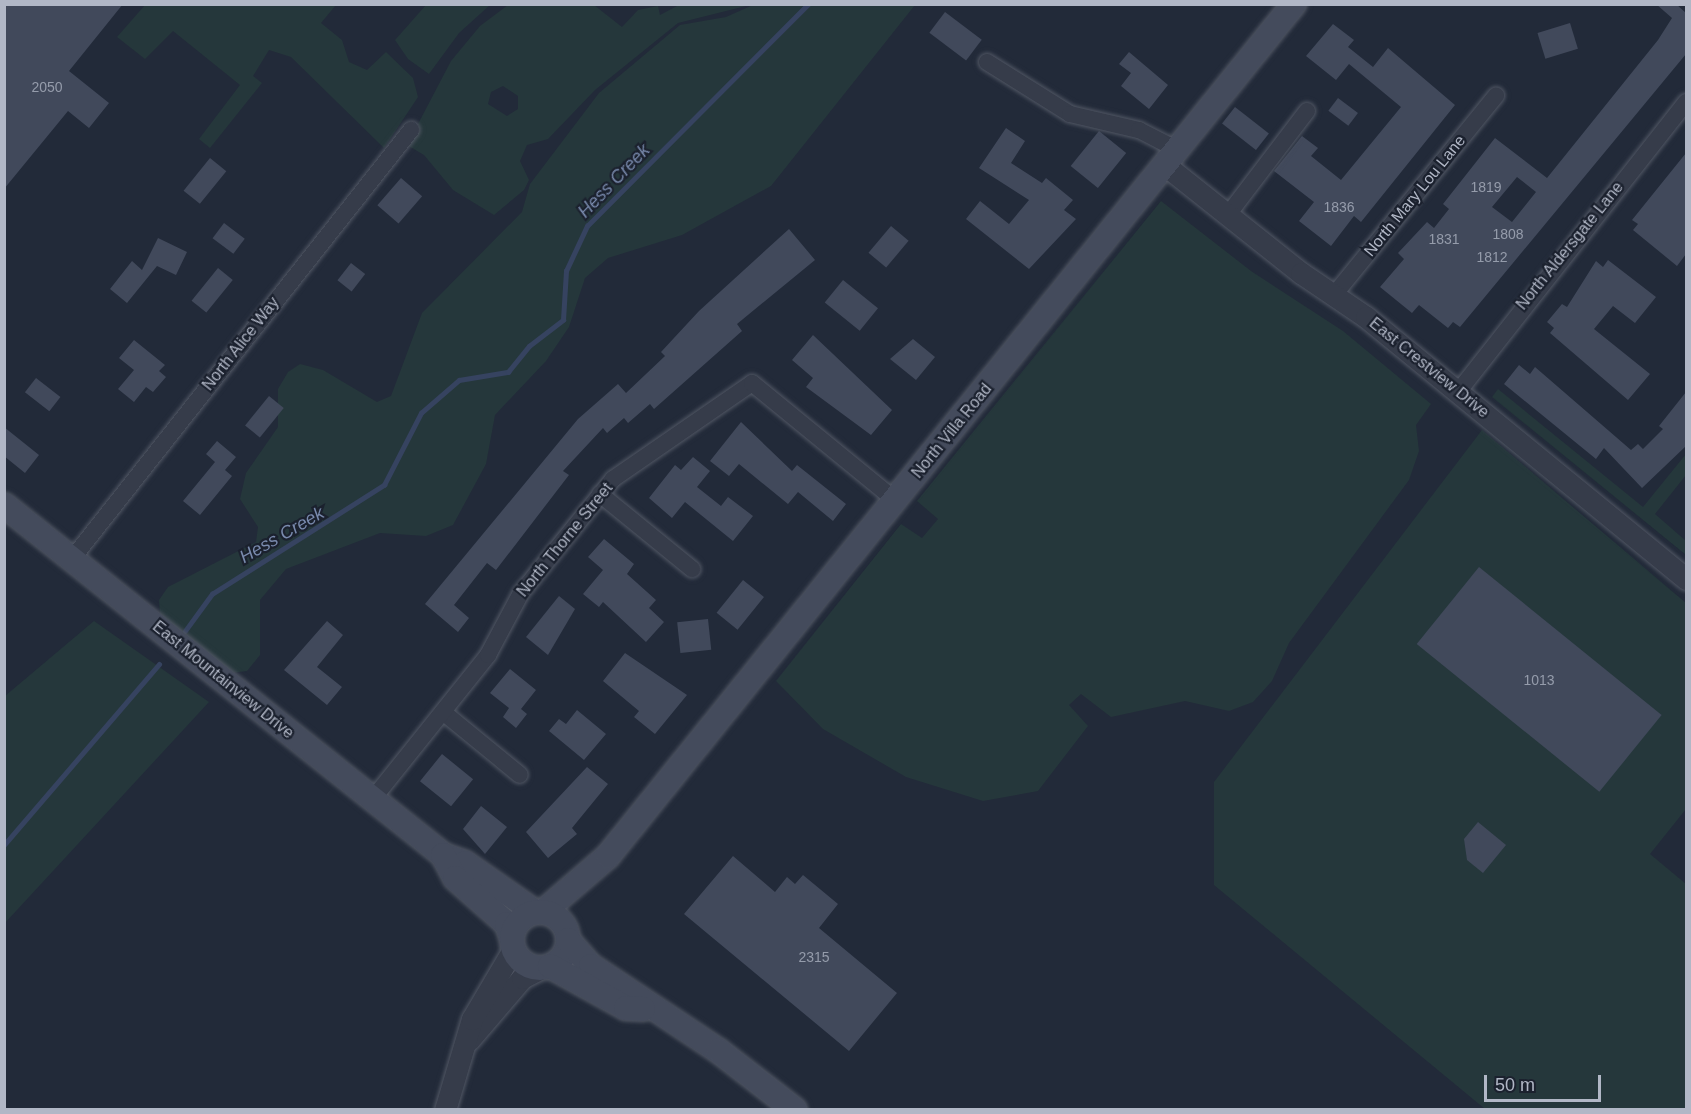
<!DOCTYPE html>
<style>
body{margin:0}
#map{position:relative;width:1691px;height:1114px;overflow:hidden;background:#222a39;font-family:Arial,sans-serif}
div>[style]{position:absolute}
.green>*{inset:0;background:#25373b}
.stream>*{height:4.5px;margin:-2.25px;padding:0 2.25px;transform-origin:2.25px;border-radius:2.25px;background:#364360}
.building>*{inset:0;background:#41495b;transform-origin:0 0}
.roads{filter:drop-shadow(0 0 2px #515764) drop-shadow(0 0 2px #515764)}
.minor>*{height:16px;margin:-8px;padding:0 8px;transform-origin:8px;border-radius:8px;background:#363c4a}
.tertiary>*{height:21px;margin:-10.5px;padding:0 10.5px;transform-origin:10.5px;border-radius:10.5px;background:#363c4a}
.secondary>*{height:24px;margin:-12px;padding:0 12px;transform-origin:12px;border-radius:12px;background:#444b5c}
.secondary>.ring{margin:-12px;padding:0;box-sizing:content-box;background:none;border:24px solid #444b5c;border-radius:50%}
span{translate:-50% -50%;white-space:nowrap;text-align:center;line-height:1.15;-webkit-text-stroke:4.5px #1b212e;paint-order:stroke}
.number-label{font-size:14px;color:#959cab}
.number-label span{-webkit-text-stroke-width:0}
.street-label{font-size:16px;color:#b1b7c6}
.water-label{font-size:18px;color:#798aad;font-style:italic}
.frame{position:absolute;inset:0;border:6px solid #b1b7c6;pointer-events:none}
.scale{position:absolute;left:1484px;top:1075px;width:117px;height:27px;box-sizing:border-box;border:3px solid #b1b7c6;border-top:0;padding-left:8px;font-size:18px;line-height:21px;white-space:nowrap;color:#b1b7c6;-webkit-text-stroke:4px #1b212e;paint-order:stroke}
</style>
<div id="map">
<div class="green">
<div style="clip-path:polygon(145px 5px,336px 5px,321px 23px,342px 40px,349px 62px,367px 70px,386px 52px,413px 78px,418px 97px,384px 148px,291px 57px,269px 50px,253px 76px,262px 83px,210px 148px,199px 139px,240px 85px,173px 31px,145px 59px,117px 37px)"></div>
<div style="clip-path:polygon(426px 5px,490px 5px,459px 33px,429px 74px,408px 59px,395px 40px)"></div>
<div style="clip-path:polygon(evenodd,508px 5px,594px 5px,622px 27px,638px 10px,658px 6px,660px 15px,679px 5px,750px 5px,678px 23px,595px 90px,548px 139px,527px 145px,520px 161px,529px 180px,524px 190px,494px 215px,453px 190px,424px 155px,407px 145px,451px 61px,480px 26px,508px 5px,503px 86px,518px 96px,518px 109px,507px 116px,488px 104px,491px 92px,503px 86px)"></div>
<div style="clip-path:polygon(753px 5px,915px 5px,771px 186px,682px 235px,608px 258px,585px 278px,569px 327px,546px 361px,495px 415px,486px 464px,453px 525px,426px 536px,380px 533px,286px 569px,260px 600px,260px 655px,247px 671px,231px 673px,160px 615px,159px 600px,168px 587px,256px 542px,258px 527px,240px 499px,246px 473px,278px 427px,278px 389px,288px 372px,300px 364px,323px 370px,377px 402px,391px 396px,422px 313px,522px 212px,530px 184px,599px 93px,680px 25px,726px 17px)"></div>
<div style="clip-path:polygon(1161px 201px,1251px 271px,1343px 331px,1431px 404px,1416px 425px,1419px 451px,1409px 480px,1289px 643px,1272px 681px,1253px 702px,1229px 711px,1185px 701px,1111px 717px,1081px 694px,1069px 705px,1088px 726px,1038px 791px,983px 801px,906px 777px,823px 729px,776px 681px,901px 524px,922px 538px,938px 519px,917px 501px)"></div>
<div style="clip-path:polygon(1498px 389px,1643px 507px,1686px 454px,1686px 475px,1655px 514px,1686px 541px,1686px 555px,1492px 397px)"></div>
<div style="clip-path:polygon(1482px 430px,1686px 603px,1686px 809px,1650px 854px,1686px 884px,1686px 1109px,1485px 1109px,1214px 885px,1214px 782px)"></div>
<div style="clip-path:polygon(94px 621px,209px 702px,5px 923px,5px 696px)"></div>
</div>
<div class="stream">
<div style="left:185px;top:631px;width:46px;rotate:-53.9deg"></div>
<div style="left:212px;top:594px;width:204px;rotate:-32.4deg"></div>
<div style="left:384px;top:485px;width:81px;rotate:-62.8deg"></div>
<div style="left:421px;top:413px;width:50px;rotate:-41deg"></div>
<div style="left:459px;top:380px;width:50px;rotate:-9.3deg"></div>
<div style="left:508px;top:372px;width:33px;rotate:-51deg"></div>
<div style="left:529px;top:346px;width:43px;rotate:-37.4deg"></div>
<div style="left:563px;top:320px;width:49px;rotate:-86.5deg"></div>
<div style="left:566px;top:271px;width:50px;rotate:-65deg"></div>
<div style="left:587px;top:226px;width:313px;rotate:-45.1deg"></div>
<div style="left:4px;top:845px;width:238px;rotate:-49.4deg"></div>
</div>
<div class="building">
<div style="clip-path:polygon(4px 4px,123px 4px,69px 71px,109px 103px,89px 128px,68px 111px,4px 189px)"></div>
<div style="clip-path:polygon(evenodd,1656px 4px,1676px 4px,1686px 13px,1686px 54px,1460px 327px,1453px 322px,1448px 328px,1419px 305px,1412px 313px,1380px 287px,1404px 259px,1398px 253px,1427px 222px,1434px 228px,1449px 209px,1443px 204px,1495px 138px,1547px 178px,1658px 40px,1672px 18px,1656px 4px,1517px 177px,1536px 192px,1512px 222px,1492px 207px,1517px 177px)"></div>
<div style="left:945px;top:12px;width:46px;height:26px;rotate:37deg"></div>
<div style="left:1570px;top:23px;width:27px;height:34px;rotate:73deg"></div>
<div style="clip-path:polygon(1333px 24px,1354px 40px,1348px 47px,1373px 67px,1388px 48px,1455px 105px,1361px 222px,1354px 216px,1331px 246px,1299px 221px,1314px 202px,1274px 171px,1302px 136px,1318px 148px,1311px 156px,1341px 180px,1401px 107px,1349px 64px,1336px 80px,1306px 56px)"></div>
<div style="clip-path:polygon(1129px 52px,1168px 85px,1149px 109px,1121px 86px,1131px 73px,1119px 64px)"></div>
<div style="left:1338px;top:98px;width:25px;height:16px;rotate:37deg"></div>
<div style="left:1235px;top:107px;width:43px;height:21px;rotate:38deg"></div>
<div style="clip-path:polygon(1006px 128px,1025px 141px,1011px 163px,1042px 183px,1046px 178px,1073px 200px,1064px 210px,1076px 219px,1029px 269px,966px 219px,980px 201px,1009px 224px,1029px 200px,979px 168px)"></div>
<div style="left:1099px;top:131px;width:35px;height:45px;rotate:39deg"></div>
<div style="clip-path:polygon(1686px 153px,1686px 254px,1677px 266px,1633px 230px,1638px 224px,1632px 220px)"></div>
<div style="left:210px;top:158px;width:21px;height:42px;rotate:39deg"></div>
<div style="left:401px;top:178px;width:28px;height:36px;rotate:41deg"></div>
<div style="left:224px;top:223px;width:26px;height:19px;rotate:37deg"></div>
<div style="left:891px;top:226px;width:23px;height:35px;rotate:40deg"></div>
<div style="clip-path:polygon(789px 229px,815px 260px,737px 324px,742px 331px,654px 409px,650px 404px,628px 423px,624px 418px,607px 433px,603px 428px,563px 471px,569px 475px,496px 570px,487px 563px,454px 605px,469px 618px,458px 632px,425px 604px,578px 419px,618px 384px,626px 393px,665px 356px,661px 352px,699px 311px)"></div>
<div style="clip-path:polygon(158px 238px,187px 252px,176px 275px,157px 266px,127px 303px,110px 289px,132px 261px,142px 270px)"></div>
<div style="clip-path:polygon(1608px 260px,1656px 297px,1635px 323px,1613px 306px,1594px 329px,1650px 374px,1628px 400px,1550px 333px,1554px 328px,1547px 322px,1562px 304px,1567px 307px,1596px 261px,1603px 267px)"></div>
<div style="left:351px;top:263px;width:18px;height:22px;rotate:38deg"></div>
<div style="left:218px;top:268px;width:19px;height:42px;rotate:39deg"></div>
<div style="left:843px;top:280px;width:45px;height:29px;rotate:39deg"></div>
<div style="clip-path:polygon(813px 335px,892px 410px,871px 435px,806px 387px,813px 378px,792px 360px)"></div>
<div style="clip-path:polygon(913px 339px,935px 357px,916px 380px,890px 359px)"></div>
<div style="clip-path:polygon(134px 340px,165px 365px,159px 371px,166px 377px,153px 392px,146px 387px,134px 402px,118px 389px,134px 370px,119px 358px)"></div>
<div style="clip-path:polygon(1519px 365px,1530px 374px,1535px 367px,1631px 450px,1638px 444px,1643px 449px,1663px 429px,1659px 426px,1686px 392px,1686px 446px,1642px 488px,1604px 448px,1596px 459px,1504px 384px)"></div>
<div style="left:36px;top:378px;width:31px;height:18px;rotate:38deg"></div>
<div style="left:269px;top:396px;width:19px;height:38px;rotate:39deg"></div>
<div style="clip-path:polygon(741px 422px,792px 471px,797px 465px,846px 504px,833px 521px,798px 492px,788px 504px,739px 464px,729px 476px,710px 461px)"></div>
<div style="clip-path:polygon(4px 427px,39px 455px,25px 473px,4px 456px)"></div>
<div style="clip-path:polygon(217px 441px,236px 457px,225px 470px,232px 476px,200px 515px,183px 501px,215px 462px,206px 454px)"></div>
<div style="clip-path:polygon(693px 457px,710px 471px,697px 487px,721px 506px,728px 497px,753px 516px,733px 541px,685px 502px,672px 518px,649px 498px,675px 465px,681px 470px)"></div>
<div style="clip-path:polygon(604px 539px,634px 564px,627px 574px,656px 600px,649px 608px,664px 622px,646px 642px,603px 602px,599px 607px,583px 594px,603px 570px,588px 557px)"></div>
<div style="left:1479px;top:567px;width:235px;height:99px;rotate:39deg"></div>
<div style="left:743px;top:580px;width:27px;height:42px;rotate:39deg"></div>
<div style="clip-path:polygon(559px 596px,575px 609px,548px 655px,526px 637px)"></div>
<div style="left:708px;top:619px;width:31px;height:31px;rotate:84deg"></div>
<div style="clip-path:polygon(327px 621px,343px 635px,317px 667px,342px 687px,327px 705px,284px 670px)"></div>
<div style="clip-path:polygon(625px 653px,687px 695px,655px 734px,634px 717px,639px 711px,603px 681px)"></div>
<div style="clip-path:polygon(510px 669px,536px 690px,521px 709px,527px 714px,516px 728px,503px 717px,509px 708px,490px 693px)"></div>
<div style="clip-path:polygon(577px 710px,606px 734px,584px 760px,549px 731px,559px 719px,566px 724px)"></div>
<div style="left:442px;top:754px;width:40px;height:35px;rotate:39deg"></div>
<div style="clip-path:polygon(587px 767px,608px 784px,572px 828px,577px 834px,548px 858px,526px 832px)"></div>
<div style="clip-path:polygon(481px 806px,507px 827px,485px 854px,463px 829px)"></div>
<div style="clip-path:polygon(1478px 822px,1506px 845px,1483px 873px,1467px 860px,1464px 839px)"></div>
<div style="clip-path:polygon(733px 856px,775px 892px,787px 877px,795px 884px,803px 875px,838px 904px,819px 928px,897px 993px,849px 1051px,684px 914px)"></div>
</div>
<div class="roads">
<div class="minor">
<div style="left:987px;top:62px;width:98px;rotate:32.1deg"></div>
<div style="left:1070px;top:114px;width:71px;rotate:13.1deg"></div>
<div style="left:1139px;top:130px;width:44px;rotate:27.1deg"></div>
<div style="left:1227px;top:216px;width:132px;rotate:-52.7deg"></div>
<div style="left:1334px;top:295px;width:257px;rotate:-50.9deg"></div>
<div style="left:1458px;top:392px;width:369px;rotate:-51.8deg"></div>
<div style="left:600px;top:494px;width:119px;rotate:39.2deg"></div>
<div style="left:72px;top:559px;width:547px;rotate:-51.68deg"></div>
<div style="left:443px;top:712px;width:99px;rotate:39.3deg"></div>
<div style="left:372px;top:800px;width:186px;rotate:-51.3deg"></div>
<div style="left:488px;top:655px;width:70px;rotate:-62deg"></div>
<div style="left:521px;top:593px;width:146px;rotate:-51.1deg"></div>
<div style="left:613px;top:479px;width:169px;rotate:-34.6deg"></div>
<div style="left:752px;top:383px;width:186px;rotate:39.3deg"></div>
</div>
<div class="tertiary">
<div style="left:1165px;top:165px;width:174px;rotate:38.5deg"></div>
<div style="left:1301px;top:273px;width:78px;rotate:34.1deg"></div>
<div style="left:1366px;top:317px;width:414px;rotate:39.3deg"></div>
<div style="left:469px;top:1040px;width:82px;rotate:-49.5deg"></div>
<div style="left:522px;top:978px;width:22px;rotate:-27deg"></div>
<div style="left:445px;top:1110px;width:95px;rotate:-73.5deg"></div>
<div style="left:472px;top:1019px;width:82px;rotate:-59.4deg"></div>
</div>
<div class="secondary">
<div style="left:4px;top:505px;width:561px;rotate:38.56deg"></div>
<div style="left:443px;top:855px;width:23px;rotate:20deg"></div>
<div style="left:465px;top:863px;width:85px;rotate:35deg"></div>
<div style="left:443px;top:855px;width:26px;rotate:62deg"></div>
<div style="left:455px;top:878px;width:69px;rotate:41.5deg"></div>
<div style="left:507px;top:924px;width:16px;rotate:72deg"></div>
<div style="left:543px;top:912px;width:86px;rotate:-40.7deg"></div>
<div style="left:608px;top:856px;width:1094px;rotate:-51.16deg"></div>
<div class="ring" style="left:512px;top:912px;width:32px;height:32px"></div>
<div style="left:568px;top:940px;width:35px;rotate:49deg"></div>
<div style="left:591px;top:966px;width:154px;rotate:33.6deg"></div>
<div style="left:719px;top:1051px;width:96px;rotate:37.8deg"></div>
<div style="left:550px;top:966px;width:87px;rotate:28.9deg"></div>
<div style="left:626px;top:1008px;width:17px;rotate:3deg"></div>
</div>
</div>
<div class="number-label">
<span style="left:47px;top:87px">2050</span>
<span style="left:1486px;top:187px">1819</span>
<span style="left:1339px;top:207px">1836</span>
<span style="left:1508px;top:234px">1808</span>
<span style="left:1444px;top:239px">1831</span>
<span style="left:1492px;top:257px">1812</span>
<span style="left:1539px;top:680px">1013</span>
<span style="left:814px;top:957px">2315</span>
</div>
<div class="street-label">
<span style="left:1415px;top:196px;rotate:-51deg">North Mary Lou Lane</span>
<span style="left:1570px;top:246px;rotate:-51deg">North Aldersgate Lane</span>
<span style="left:241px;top:344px;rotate:-52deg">North Alice Way</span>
<span style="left:1429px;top:368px;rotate:39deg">East Crestview Drive</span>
<span style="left:952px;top:431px;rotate:-51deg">North Villa Road</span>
<span style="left:565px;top:540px;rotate:-51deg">North Thorne Street</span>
<span style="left:223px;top:680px;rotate:39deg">East Mountainview Drive</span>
</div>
<div class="water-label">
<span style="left:614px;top:181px;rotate:-46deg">Hess Creek</span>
<span style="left:282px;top:535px;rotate:-30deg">Hess Creek</span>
</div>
<div class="frame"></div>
<div class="scale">50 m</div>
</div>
